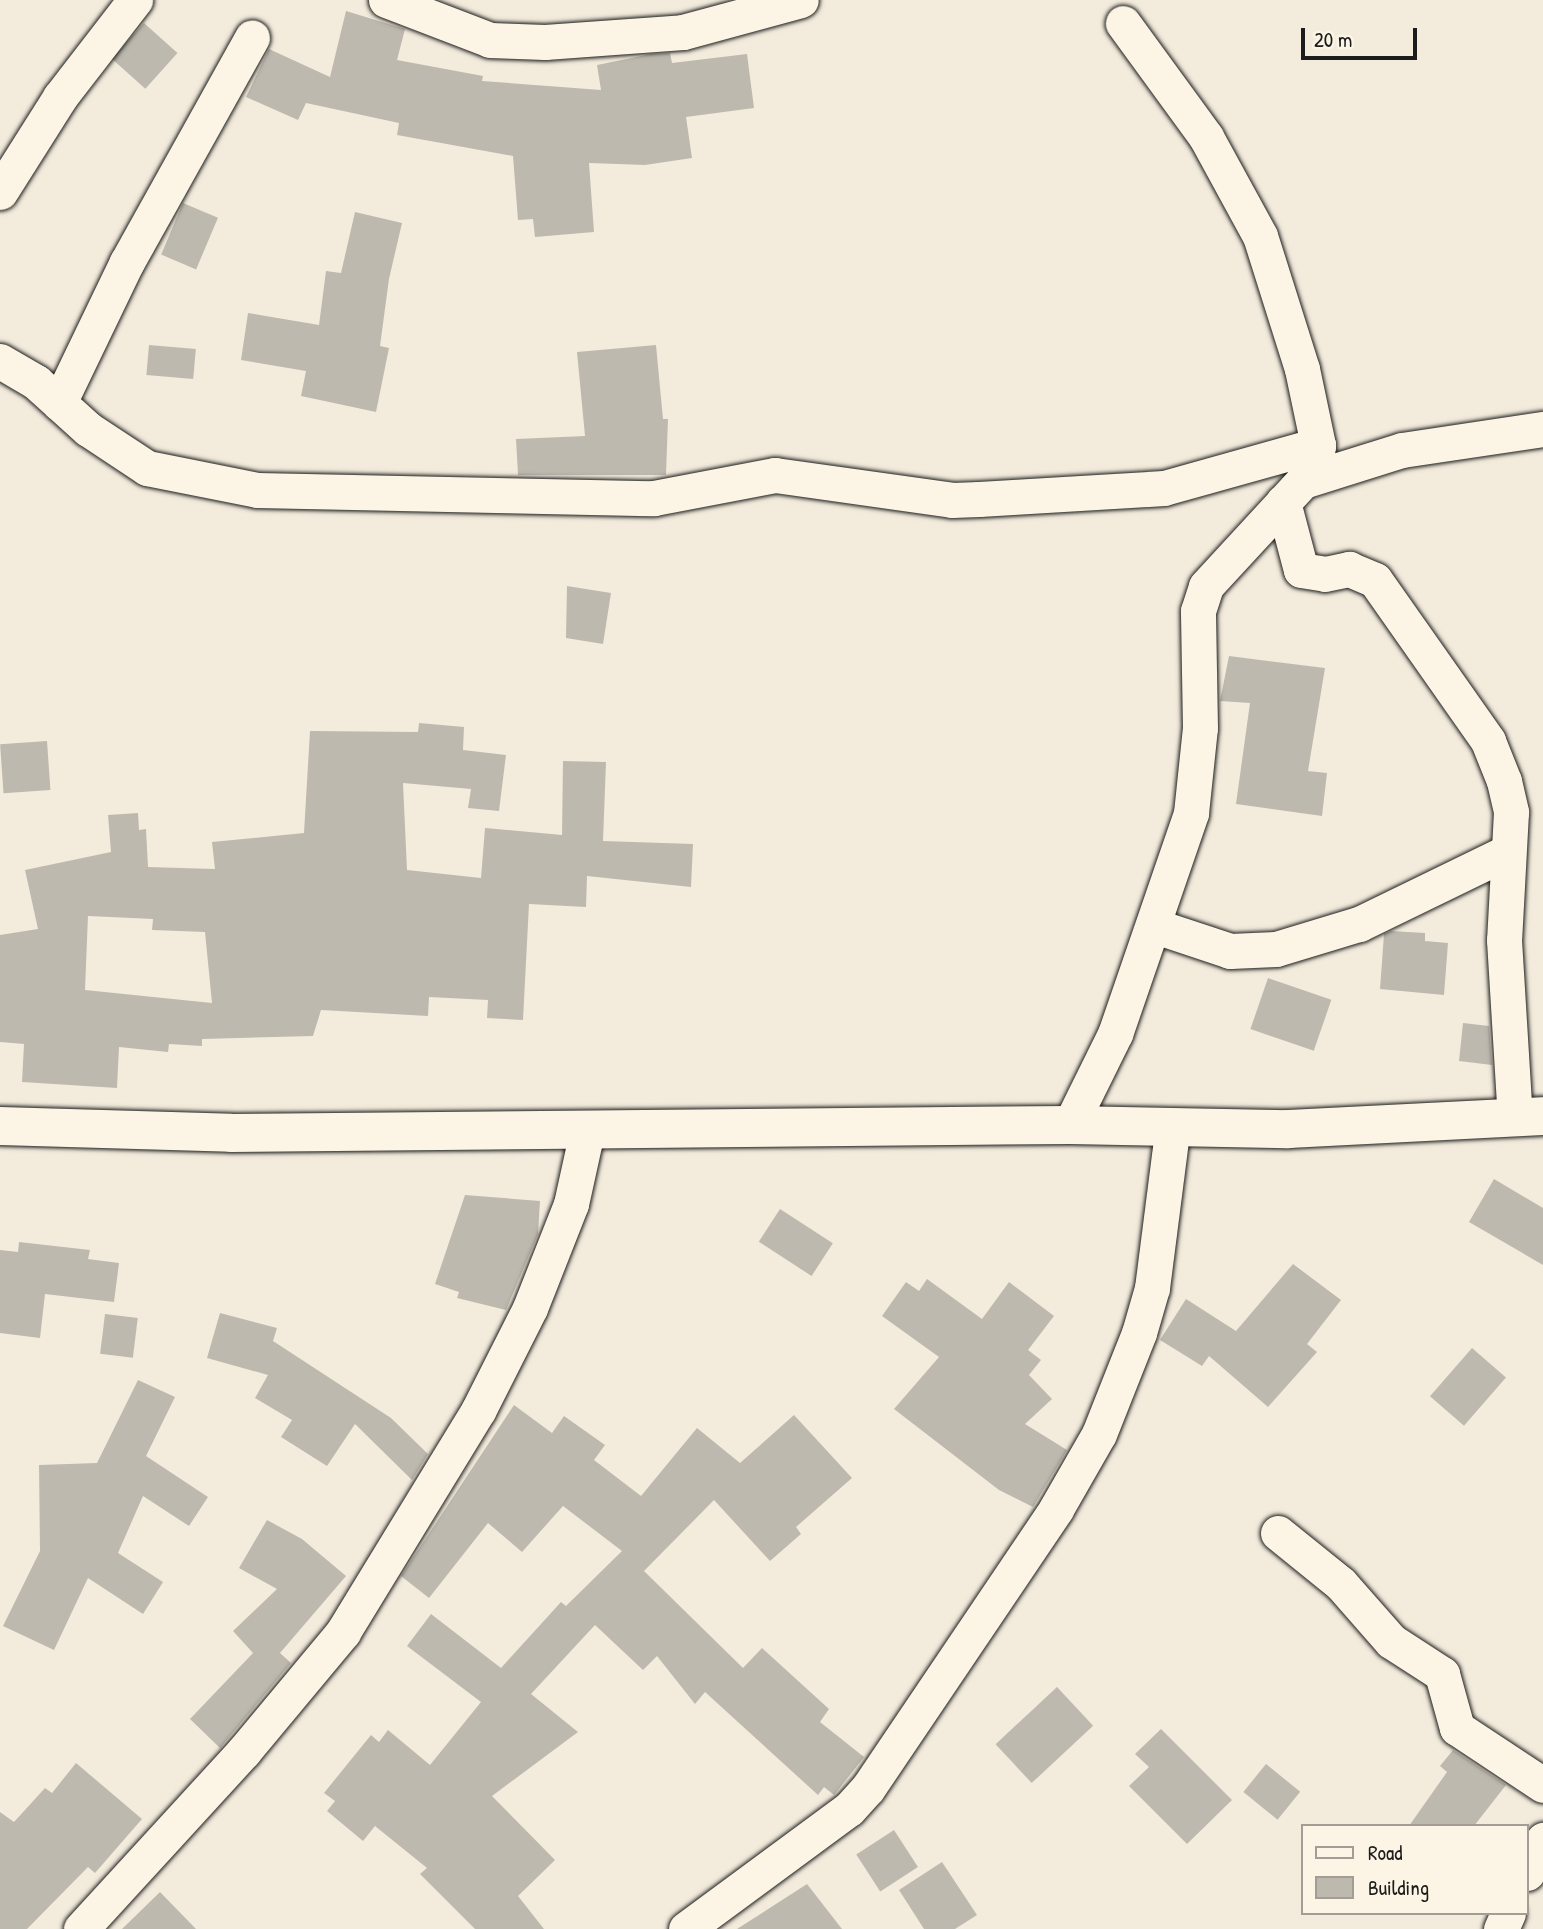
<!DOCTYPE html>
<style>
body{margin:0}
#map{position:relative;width:1543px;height:1929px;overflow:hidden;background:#f3ecdd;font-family:"Patrick Hand",sans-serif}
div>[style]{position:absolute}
.building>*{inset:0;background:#beb9ae;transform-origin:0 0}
.roads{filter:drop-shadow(0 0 2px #1c1c1c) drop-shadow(0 0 2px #1c1c1c)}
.minor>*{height:35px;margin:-17.5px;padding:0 17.5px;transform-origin:17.5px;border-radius:17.5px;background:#fcf5e5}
.tertiary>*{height:38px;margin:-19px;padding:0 19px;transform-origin:19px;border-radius:19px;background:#fcf5e5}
span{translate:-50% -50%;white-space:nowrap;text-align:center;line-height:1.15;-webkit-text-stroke:6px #fcf5e5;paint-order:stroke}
.legend{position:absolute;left:1301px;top:1824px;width:228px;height:91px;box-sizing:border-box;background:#fcf5e5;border:2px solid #a29e95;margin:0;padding:9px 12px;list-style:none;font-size:21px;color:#1c1c1c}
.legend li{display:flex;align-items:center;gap:14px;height:35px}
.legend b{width:35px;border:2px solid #a29e95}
.scale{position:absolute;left:1301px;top:28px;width:116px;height:32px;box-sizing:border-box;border:4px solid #1c1c1c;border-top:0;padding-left:9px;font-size:21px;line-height:24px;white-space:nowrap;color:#1c1c1c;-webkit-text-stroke:5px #fcf5e5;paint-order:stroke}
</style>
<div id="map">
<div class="building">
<div style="clip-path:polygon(346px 11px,405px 29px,397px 60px,483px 76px,482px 81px,601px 90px,597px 65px,651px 54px,670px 53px,672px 63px,747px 54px,754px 108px,686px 117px,692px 158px,645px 165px,589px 163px,594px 232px,535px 237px,533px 219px,518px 220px,513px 156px,397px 135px,399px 123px,306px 103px,298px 120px,246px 97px,269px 49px,330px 77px)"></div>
<div style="left:144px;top:23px;width:45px;height:48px;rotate:42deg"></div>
<div style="left:183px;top:203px;width:38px;height:56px;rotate:23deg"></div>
<div style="clip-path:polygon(355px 212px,402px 223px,389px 279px,380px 346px,389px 348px,376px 412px,301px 396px,306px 371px,241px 360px,248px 313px,319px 325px,326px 271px,341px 273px)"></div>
<div style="left:149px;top:345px;width:47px;height:30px;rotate:5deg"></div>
<div style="clip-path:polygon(656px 345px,663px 419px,668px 419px,666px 475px,518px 475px,516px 439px,585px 436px,577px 352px)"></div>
<div style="clip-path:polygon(567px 586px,611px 593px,603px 644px,566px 638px)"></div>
<div style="clip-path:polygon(1229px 656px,1325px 668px,1308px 771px,1327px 773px,1322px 816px,1236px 804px,1250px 703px,1220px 701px)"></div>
<div style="clip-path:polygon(evenodd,419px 723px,464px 727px,463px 750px,506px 755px,499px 811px,468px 808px,471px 789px,403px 783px,407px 870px,481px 878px,485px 828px,562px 835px,563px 761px,606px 762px,603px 841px,693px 844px,691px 887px,587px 876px,586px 907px,529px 904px,523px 1020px,487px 1018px,488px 1000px,429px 997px,428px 1016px,321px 1010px,313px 1036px,202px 1039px,202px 1046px,169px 1044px,168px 1052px,119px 1047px,117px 1088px,22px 1082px,24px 1044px,0 1042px,0 935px,38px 929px,25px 870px,111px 852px,108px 815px,138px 813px,139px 830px,146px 829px,148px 867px,215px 869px,212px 842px,304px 833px,310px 731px,418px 732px,419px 723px,88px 916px,153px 919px,152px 930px,205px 932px,212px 1003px,85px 990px,88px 916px)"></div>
<div style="left:47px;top:741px;width:49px;height:47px;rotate:86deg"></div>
<div style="clip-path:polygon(1391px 931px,1425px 933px,1425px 941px,1448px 943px,1444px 995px,1380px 989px,1384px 934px)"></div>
<div style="left:1268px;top:978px;width:67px;height:54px;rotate:19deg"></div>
<div style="clip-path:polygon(1463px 1023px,1489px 1026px,1492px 1065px,1459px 1061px)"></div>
<div style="clip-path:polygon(1494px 1179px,1543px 1208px,1543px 1265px,1469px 1222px)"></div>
<div style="clip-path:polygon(465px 1195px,540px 1201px,538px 1234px,506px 1310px,457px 1298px,459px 1292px,435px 1284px)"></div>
<div style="left:780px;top:1209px;width:63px;height:39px;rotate:33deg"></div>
<div style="clip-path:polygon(19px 1242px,90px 1250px,88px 1259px,119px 1263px,114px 1302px,45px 1294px,40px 1338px,0 1333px,0 1250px,18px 1252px)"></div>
<div style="clip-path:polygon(1293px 1264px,1341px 1300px,1307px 1344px,1317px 1352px,1268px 1407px,1209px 1356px,1202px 1366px,1160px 1340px,1186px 1299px,1236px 1331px)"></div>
<div style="clip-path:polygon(927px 1279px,982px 1319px,1009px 1282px,1054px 1316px,1028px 1350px,1041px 1360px,1029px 1375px,1052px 1399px,1025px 1424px,1067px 1450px,1033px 1507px,999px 1490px,894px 1409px,939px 1357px,882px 1316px,906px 1282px,919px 1291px)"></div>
<div style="clip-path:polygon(220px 1313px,277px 1328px,273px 1341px,391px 1418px,428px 1454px,412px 1480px,355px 1424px,327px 1466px,281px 1437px,292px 1420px,255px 1398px,268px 1375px,207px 1358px)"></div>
<div style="left:105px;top:1314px;width:33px;height:40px;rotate:7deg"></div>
<div style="left:1472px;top:1348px;width:45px;height:64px;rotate:41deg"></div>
<div style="clip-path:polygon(138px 1380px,175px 1397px,146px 1456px,208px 1497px,189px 1526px,143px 1496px,118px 1553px,163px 1582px,143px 1614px,88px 1578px,54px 1650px,3px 1626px,40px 1551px,39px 1465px,97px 1463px)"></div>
<div style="clip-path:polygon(514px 1405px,552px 1433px,564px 1416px,605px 1445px,594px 1460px,641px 1496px,697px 1428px,740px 1463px,794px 1415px,852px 1478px,796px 1527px,801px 1534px,770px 1561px,714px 1500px,644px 1571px,743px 1668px,762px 1648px,829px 1709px,820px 1722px,864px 1757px,834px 1795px,824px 1787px,818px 1795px,705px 1692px,695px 1704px,657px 1656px,643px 1670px,595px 1625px,531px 1694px,578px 1732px,492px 1796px,555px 1860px,518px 1896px,544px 1929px,475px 1929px,420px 1874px,427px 1868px,375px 1826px,363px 1841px,327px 1811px,335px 1801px,324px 1793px,371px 1735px,379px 1742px,388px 1730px,430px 1765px,481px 1702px,407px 1646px,431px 1614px,501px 1668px,561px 1602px,566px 1606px,622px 1551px,563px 1506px,522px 1552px,488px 1523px,429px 1598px,401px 1576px)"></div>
<div style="clip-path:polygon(267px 1520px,302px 1539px,346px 1576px,280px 1653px,291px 1663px,220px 1748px,190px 1719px,253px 1653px,233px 1631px,277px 1589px,239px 1568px)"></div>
<div style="left:1057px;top:1687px;width:53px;height:84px;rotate:47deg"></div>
<div style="clip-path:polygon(1161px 1729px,1232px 1800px,1187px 1844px,1129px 1786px,1149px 1767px,1135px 1754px)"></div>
<div style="clip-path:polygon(1453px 1750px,1506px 1785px,1474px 1826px,1409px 1826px,1447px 1772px,1440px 1766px)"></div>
<div style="clip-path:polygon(76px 1763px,142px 1819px,95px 1873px,88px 1867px,27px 1929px,0 1929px,0 1812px,14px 1822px,45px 1788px,52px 1793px)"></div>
<div style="left:1266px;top:1764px;width:44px;height:36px;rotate:39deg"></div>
<div style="left:894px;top:1830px;width:44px;height:45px;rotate:57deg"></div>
<div style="clip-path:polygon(942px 1862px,977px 1915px,955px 1929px,924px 1929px,899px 1890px)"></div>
<div style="clip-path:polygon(807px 1884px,842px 1929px,737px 1929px)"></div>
<div style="clip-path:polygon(160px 1892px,196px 1929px,122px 1929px)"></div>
</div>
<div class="roads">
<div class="minor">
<div style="left:386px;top:0;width:111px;rotate:21deg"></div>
<div style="left:490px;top:40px;width:55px;rotate:2.1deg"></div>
<div style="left:545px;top:42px;width:138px;rotate:-4.1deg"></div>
<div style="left:683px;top:32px;width:122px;rotate:-15.2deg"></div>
<div style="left:0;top:192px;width:112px;rotate:-57.7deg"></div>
<div style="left:60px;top:97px;width:123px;rotate:-52.3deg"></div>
<div style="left:0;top:361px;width:42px;rotate:30.3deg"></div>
<div style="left:36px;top:382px;width:70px;rotate:42.1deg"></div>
<div style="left:88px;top:429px;width:71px;rotate:33.5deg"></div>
<div style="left:147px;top:468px;width:112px;rotate:11.3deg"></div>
<div style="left:257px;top:490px;width:397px;rotate:1.2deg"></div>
<div style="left:654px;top:498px;width:123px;rotate:-10.8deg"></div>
<div style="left:775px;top:475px;width:179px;rotate:8deg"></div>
<div style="left:952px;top:500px;width:27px;rotate:-2deg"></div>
<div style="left:979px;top:499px;width:185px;rotate:-3.4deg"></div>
<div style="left:1164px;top:488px;width:160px;rotate:-15.6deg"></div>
<div style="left:59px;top:403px;width:157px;rotate:-64.3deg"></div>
<div style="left:127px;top:262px;width:257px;rotate:-60.9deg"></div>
<div style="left:1303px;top:481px;width:104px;rotate:-17.4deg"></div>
<div style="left:1402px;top:450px;width:143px;rotate:-8.5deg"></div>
<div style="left:1283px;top:502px;width:70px;rotate:75.2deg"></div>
<div style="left:1301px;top:570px;width:24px;rotate:9deg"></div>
<div style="left:1325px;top:574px;width:25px;rotate:-12deg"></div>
<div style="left:1349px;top:569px;width:28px;rotate:23deg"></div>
<div style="left:1375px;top:580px;width:197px;rotate:54.9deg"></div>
<div style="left:1488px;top:741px;width:43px;rotate:68.2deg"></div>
<div style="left:1504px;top:781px;width:32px;rotate:77deg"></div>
<div style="left:1511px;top:812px;width:128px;rotate:93.1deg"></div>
<div style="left:1504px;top:940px;width:178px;rotate:86.5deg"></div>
<div style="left:1155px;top:926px;width:79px;rotate:18.4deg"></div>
<div style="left:1230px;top:951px;width:46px;rotate:-2.5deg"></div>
<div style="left:1276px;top:949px;width:87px;rotate:-16.8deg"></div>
<div style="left:1359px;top:924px;width:165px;rotate:-25.9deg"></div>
<div style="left:1070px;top:1125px;width:102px;rotate:-63.7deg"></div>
<div style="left:1115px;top:1034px;width:234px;rotate:-71deg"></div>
<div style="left:1191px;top:813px;width:85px;rotate:-84deg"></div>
<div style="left:1200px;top:728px;width:117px;rotate:-91deg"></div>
<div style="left:1198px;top:611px;width:26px;rotate:-72deg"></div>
<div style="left:1206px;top:586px;width:143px;rotate:-47.3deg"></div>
<div style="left:1303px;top:481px;width:20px;rotate:-53deg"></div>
<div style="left:1315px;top:465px;width:20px;rotate:-81deg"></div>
<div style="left:1318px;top:445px;width:78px;rotate:-101.9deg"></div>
<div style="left:1302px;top:369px;width:139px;rotate:-107.5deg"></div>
<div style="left:1260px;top:236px;width:113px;rotate:-118.6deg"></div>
<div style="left:1206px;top:137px;width:141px;rotate:-126.1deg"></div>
<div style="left:1278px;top:1533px;width:81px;rotate:39deg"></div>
<div style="left:1341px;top:1584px;width:76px;rotate:48.7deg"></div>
<div style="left:1391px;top:1641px;width:61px;rotate:32.9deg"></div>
<div style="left:1442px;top:1674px;width:56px;rotate:74.5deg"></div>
<div style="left:1457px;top:1728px;width:103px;rotate:33.5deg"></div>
<div style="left:1527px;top:1873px;width:37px;rotate:-64deg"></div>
<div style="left:81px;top:1929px;width:241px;rotate:-47.5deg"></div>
<div style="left:244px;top:1751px;width:155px;rotate:-50.2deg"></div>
<div style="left:343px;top:1632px;width:259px;rotate:-58.6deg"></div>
<div style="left:478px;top:1411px;width:115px;rotate:-63.2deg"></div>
<div style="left:530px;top:1308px;width:112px;rotate:-68.5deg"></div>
<div style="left:571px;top:1204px;width:75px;rotate:-77.6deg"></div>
<div style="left:686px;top:1929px;width:202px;rotate:-36.4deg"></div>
<div style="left:849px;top:1809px;width:28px;rotate:-48deg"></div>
<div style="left:868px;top:1788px;width:336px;rotate:-56deg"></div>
<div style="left:1056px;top:1509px;width:86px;rotate:-60.2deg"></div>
<div style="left:1099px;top:1434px;width:109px;rotate:-68.4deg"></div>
<div style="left:1139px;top:1333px;width:47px;rotate:-73.9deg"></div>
<div style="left:1152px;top:1288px;width:164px;rotate:-82.7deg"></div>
<div style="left:1501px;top:1929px;width:17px;rotate:-66deg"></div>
</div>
<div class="tertiary">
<div style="left:0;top:1126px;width:231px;rotate:1.7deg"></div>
<div style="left:231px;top:1133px;width:839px;rotate:-0.55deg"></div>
<div style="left:1070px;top:1125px;width:218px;rotate:1.1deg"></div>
<div style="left:1288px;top:1129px;width:255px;rotate:-2.9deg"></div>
</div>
</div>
<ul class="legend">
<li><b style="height:9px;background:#fcf5e5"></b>Road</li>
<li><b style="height:19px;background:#beb9ae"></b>Building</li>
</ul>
<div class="scale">20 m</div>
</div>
